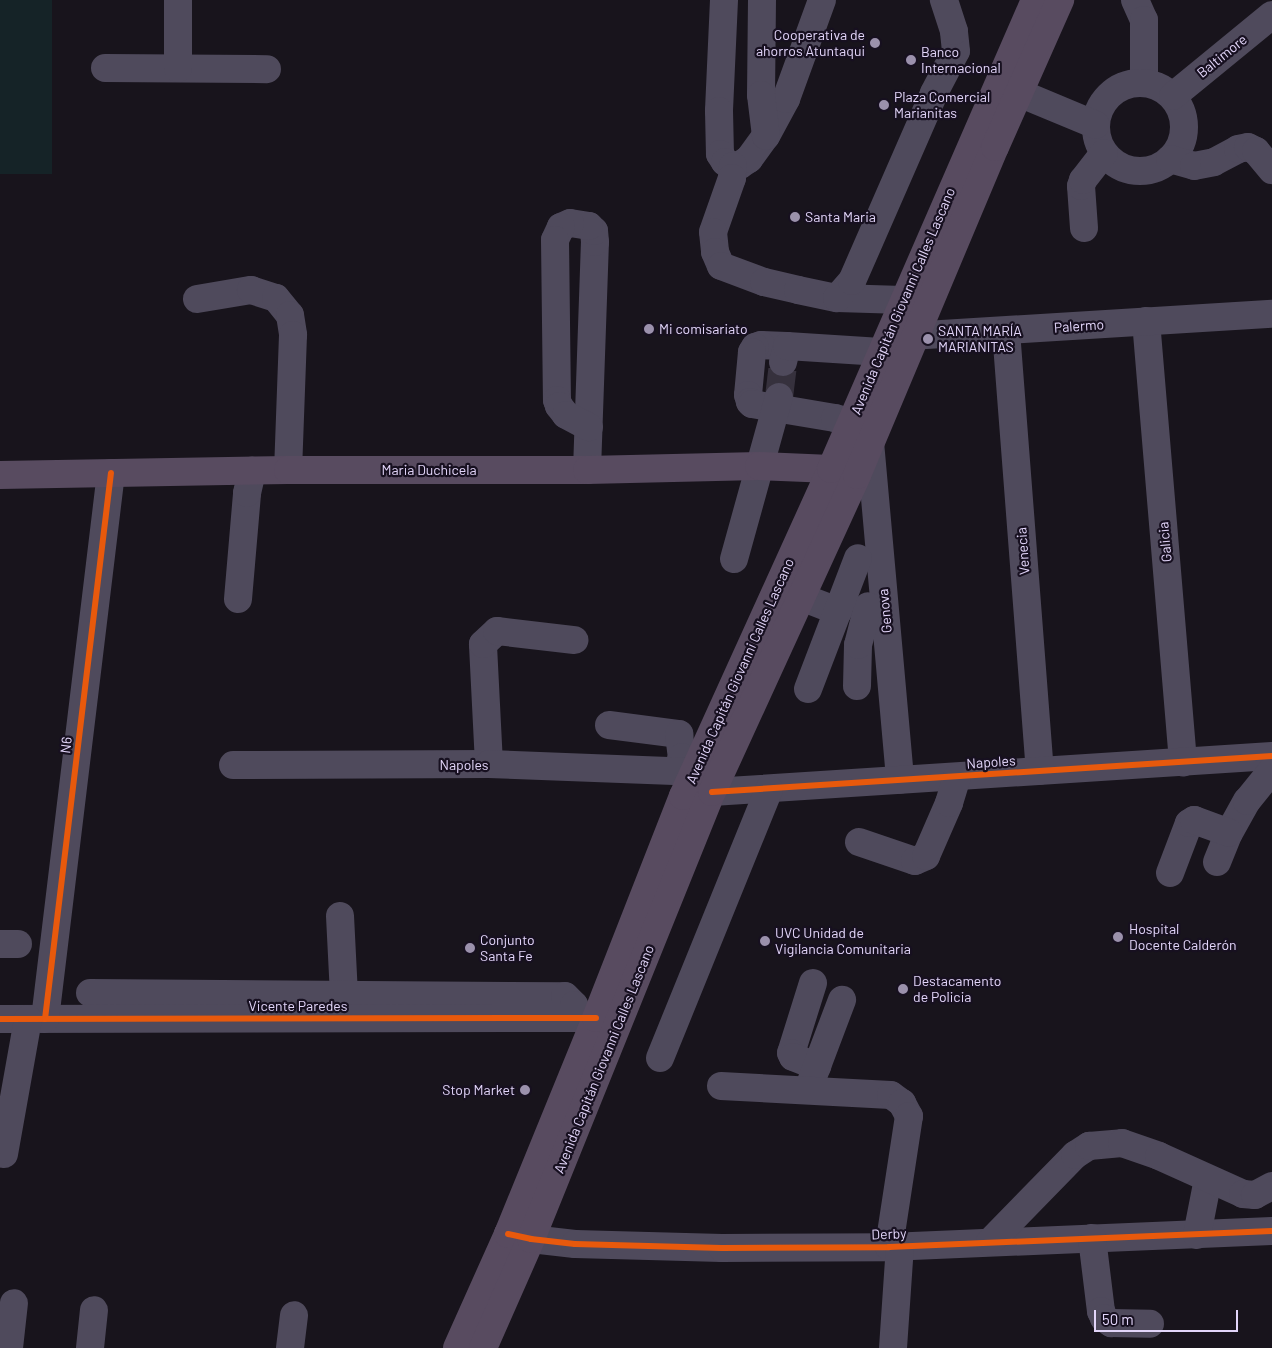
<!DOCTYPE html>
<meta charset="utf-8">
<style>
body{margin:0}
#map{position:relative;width:1272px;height:1348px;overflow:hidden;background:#18141c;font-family:Barlow,sans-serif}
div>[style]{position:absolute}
.green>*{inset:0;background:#152327;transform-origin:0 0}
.minor-tunnel>*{height:28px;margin-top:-14px;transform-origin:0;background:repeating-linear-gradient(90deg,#36313d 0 28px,transparent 0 42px)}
.minor>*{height:28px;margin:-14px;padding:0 14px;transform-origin:14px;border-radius:14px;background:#4f4a5c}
.minor>.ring{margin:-14px;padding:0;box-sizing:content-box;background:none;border:28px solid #4f4a5c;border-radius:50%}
.major>*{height:28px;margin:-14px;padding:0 14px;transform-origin:14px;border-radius:14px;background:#584b60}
.cycleway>*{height:6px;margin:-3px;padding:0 3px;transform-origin:3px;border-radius:3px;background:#e8590c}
.dots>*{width:14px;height:14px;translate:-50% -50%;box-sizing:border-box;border:2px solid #171020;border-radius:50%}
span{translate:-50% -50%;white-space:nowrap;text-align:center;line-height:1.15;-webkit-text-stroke:4.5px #171020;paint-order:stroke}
.poi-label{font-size:14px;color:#e2d5f9}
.right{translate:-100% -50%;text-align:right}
.left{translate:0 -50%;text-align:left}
.street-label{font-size:14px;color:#e2d5f9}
.scale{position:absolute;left:1094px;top:1310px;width:144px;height:22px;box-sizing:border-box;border:2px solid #e2d5f9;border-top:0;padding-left:6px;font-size:15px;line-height:18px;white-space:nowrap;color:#e2d5f9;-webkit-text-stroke:4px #171020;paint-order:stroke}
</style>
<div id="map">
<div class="green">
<div style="left:0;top:0;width:52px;height:174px"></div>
</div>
<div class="minor-tunnel">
<div style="left:779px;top:397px;width:35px;rotate:-83deg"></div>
</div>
<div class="minor">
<div style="left:724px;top:0;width:111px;rotate:92.6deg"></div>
<div style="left:719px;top:111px;width:43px;rotate:88.7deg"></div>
<div style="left:720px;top:154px;width:9px;rotate:58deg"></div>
<div style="left:725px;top:162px;width:9px;rotate:27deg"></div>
<div style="left:733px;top:166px;width:7px;rotate:-8deg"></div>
<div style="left:740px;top:165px;width:11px;rotate:-34deg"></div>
<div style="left:749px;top:159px;width:29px;rotate:-54deg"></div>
<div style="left:766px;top:136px;width:42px;rotate:-61.6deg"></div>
<div style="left:786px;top:99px;width:105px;rotate:-70deg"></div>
<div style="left:762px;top:0;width:95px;rotate:90.6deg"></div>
<div style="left:761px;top:95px;width:41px;rotate:83deg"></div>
<div style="left:1135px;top:0;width:22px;rotate:66deg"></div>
<div style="left:1144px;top:20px;width:62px;rotate:90deg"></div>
<div style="left:105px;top:68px;width:162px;rotate:0.4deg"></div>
<div style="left:178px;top:68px;width:68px;rotate:-90deg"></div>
<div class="ring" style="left:1096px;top:83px;width:60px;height:60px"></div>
<div style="left:1019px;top:93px;width:83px;rotate:22.6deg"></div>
<div style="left:1173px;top:96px;width:128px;rotate:-39.3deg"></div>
<div style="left:1170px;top:159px;width:25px;rotate:16deg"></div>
<div style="left:1194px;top:166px;width:20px;rotate:-11deg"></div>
<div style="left:1214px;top:162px;width:27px;rotate:-28deg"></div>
<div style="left:1238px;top:149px;width:10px;rotate:-11deg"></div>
<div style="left:1248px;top:147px;width:9px;rotate:27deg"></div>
<div style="left:1256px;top:151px;width:25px;rotate:50deg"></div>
<div style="left:733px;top:166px;width:12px;rotate:95deg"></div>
<div style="left:732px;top:178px;width:57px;rotate:109.4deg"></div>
<div style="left:713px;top:232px;width:20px;rotate:84deg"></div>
<div style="left:715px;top:252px;width:15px;rotate:67deg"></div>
<div style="left:721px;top:266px;width:46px;rotate:20.4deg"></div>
<div style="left:764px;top:282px;width:35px;rotate:13deg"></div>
<div style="left:798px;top:290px;width:40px;rotate:12deg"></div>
<div style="left:837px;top:298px;width:66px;rotate:1.7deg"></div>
<div style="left:1084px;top:228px;width:42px;rotate:-94.1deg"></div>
<div style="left:1081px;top:186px;width:6px;rotate:-72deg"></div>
<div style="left:1083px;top:180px;width:34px;rotate:-52deg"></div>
<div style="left:837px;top:298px;width:23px;rotate:-49deg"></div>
<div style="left:852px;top:281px;width:205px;rotate:-66.4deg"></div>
<div style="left:934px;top:93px;width:47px;rotate:-62.4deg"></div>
<div style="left:956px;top:51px;width:20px;rotate:-96deg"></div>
<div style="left:954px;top:31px;width:33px;rotate:-108deg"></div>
<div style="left:197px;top:299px;width:55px;rotate:-9.5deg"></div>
<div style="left:251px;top:290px;width:26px;rotate:18deg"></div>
<div style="left:276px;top:298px;width:22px;rotate:51deg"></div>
<div style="left:290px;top:315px;width:20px;rotate:81deg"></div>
<div style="left:293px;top:335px;width:135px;rotate:92.1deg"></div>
<div style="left:1146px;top:321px;width:443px;rotate:85.2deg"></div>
<div style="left:1006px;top:331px;width:441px;rotate:85.6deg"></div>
<div style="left:893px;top:337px;width:380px;rotate:-3.5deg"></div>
<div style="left:787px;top:346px;width:26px;rotate:-178deg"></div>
<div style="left:761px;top:345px;width:6px;rotate:162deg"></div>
<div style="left:755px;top:347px;width:6px;rotate:121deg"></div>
<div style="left:752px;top:352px;width:43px;rotate:95.3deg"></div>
<div style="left:748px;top:395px;width:7px;rotate:74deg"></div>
<div style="left:750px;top:402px;width:3px;rotate:45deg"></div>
<div style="left:752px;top:404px;width:84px;rotate:9.6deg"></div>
<div style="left:835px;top:418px;width:17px;rotate:17deg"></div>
<div style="left:783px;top:362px;width:16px;rotate:-76deg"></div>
<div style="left:787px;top:346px;width:94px;rotate:3.7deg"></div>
<div style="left:870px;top:442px;width:339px;rotate:84.9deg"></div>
<div style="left:587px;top:470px;width:228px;rotate:-88deg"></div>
<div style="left:595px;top:242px;width:11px;rotate:-95deg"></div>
<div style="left:594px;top:231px;width:7px;rotate:-135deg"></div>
<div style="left:589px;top:226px;width:19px;rotate:-171deg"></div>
<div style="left:570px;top:223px;width:10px;rotate:156deg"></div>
<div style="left:561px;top:227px;width:14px;rotate:115deg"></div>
<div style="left:555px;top:240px;width:160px;rotate:89.3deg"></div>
<div style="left:557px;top:400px;width:6px;rotate:72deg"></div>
<div style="left:559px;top:406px;width:11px;rotate:52deg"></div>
<div style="left:566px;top:415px;width:26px;rotate:28deg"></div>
<div style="left:734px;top:559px;width:168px;rotate:-74.5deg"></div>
<div style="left:801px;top:597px;width:40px;rotate:21deg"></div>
<div style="left:238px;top:599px;width:106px;rotate:-85.1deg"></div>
<div style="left:247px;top:493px;width:23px;rotate:-77deg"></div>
<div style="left:857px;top:686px;width:41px;rotate:-88.6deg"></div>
<div style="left:858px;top:645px;width:40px;rotate:-75.6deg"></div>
<div style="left:808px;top:689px;width:140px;rotate:-69.1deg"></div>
<div style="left:609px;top:725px;width:71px;rotate:7.3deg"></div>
<div style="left:679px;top:734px;width:23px;rotate:83deg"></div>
<div style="left:682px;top:757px;width:15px;rotate:110deg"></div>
<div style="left:489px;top:764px;width:120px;rotate:-92.9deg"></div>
<div style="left:483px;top:644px;width:19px;rotate:-43deg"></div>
<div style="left:497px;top:631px;width:78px;rotate:6.7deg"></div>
<div style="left:233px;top:765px;width:256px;rotate:-0.2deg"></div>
<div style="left:489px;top:764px;width:205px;rotate:2.2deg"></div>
<div style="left:712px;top:792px;width:561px;rotate:-3.68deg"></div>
<div style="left:859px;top:842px;width:59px;rotate:18.7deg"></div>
<div style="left:915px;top:861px;width:12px;rotate:-24deg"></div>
<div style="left:926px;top:856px;width:58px;rotate:-66.5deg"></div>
<div style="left:949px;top:803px;width:27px;rotate:-73deg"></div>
<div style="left:1217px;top:862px;width:31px;rotate:-68deg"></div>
<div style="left:1229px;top:833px;width:37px;rotate:-61deg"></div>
<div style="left:1247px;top:801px;width:40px;rotate:-51deg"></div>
<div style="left:1170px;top:873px;width:53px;rotate:-69.2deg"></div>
<div style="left:1189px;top:823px;width:6px;rotate:-31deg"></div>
<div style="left:1194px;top:820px;width:37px;rotate:20deg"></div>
<div style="left:340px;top:916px;width:79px;rotate:87.1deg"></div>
<div style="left:0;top:944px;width:18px"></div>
<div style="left:813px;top:983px;width:73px;rotate:107.4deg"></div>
<div style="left:791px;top:1053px;width:4px;rotate:63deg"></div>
<div style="left:793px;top:1057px;width:26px;rotate:21deg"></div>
<div style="left:90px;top:993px;width:475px;rotate:0.4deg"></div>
<div style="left:565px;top:996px;width:13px;rotate:45deg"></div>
<div style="left:574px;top:1005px;width:13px;rotate:81deg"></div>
<div style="left:0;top:1019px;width:596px;rotate:-0.1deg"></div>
<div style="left:45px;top:1019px;width:550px;rotate:-83.11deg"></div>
<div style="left:660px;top:1058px;width:290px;rotate:-67.9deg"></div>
<div style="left:811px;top:1082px;width:88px;rotate:-69.3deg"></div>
<div style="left:721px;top:1086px;width:170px;rotate:3deg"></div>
<div style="left:891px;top:1095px;width:14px;rotate:36deg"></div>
<div style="left:902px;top:1103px;width:15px;rotate:62deg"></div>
<div style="left:909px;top:1116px;width:133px;rotate:98.7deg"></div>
<div style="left:4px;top:1154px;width:137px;rotate:-79.9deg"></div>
<div style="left:508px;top:1234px;width:24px;rotate:12deg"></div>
<div style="left:531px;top:1239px;width:44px;rotate:6.5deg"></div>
<div style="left:575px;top:1244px;width:147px;rotate:1.6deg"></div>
<div style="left:722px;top:1248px;width:167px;rotate:-0.3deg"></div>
<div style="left:889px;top:1247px;width:383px;rotate:-2.4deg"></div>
<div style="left:1197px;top:1235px;width:57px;rotate:-78.9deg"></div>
<div style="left:1092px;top:1238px;width:74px;rotate:83deg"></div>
<div style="left:1101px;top:1311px;width:8px;rotate:67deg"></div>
<div style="left:1104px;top:1318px;width:9px;rotate:36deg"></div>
<div style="left:1111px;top:1323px;width:39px;rotate:1deg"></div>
<div style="left:990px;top:1242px;width:122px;rotate:-45.7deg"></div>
<div style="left:1075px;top:1155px;width:17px;rotate:-33deg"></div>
<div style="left:1089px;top:1146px;width:33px;rotate:-5deg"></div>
<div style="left:1122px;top:1143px;width:39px;rotate:19deg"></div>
<div style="left:1159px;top:1156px;width:92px;rotate:24.3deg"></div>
<div style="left:1243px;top:1194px;width:12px;rotate:5deg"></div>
<div style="left:1255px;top:1195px;width:19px;rotate:-28deg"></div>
<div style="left:9px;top:1348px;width:45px;rotate:-83.7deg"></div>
<div style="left:90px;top:1348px;width:38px;rotate:-84deg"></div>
<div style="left:290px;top:1348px;width:33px;rotate:-83deg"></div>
<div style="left:893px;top:1348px;width:102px;rotate:-86.1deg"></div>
</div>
<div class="major">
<div style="left:0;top:475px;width:288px;rotate:-1deg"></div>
<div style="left:288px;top:470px;width:299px"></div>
<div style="left:587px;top:470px;width:172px;rotate:-1.3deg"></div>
<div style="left:759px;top:466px;width:72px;rotate:2.4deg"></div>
<div style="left:831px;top:469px;width:17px;rotate:13deg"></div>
<div style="left:457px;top:1348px;width:125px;rotate:-65.9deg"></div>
<div style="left:508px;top:1234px;width:233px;rotate:-67.8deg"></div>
<div style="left:596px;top:1018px;width:238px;rotate:-68.6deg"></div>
<div style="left:683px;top:796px;width:359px;rotate:-65.6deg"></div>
<div style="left:831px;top:469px;width:511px;rotate:-66.49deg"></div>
<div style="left:483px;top:1348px;width:119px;rotate:-66.2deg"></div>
<div style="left:531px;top:1239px;width:482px;rotate:-68deg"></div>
<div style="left:712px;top:792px;width:349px;rotate:-65.4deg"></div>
<div style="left:857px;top:475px;width:356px;rotate:-67.2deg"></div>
<div style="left:995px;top:147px;width:161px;rotate:-66.1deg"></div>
</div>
<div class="cycleway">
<div style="left:712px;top:792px;width:561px;rotate:-3.68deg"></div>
<div style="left:0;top:1019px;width:596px;rotate:-0.1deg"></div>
<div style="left:45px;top:1019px;width:550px;rotate:-83.11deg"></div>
<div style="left:508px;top:1234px;width:24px;rotate:12deg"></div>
<div style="left:531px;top:1239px;width:44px;rotate:6.5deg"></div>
<div style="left:575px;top:1244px;width:147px;rotate:1.6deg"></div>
<div style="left:722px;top:1248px;width:167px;rotate:-0.3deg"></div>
<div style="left:889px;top:1247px;width:383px;rotate:-2.4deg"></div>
</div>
<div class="dots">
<div style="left:875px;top:43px;background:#9b91ac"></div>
<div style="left:911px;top:60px;background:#9b91ac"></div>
<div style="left:884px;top:105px;background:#9b91ac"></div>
<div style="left:795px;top:217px;background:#9b91ac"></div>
<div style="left:649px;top:329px;background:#9b91ac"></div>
<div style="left:928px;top:339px;background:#9b91ac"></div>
<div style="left:1118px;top:937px;background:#9b91ac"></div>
<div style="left:765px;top:941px;background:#9b91ac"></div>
<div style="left:470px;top:948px;background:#9b91ac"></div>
<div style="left:903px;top:989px;background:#9b91ac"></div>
<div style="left:525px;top:1090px;background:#9b91ac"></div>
</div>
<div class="poi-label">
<span class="right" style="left:865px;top:43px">Cooperativa de<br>ahorros Atuntaqui</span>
<span class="left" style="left:921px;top:60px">Banco<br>Internacional</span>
<span class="left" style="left:894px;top:105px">Plaza Comercial<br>Marianitas</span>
<span class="left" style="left:805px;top:217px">Santa Maria</span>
<span class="left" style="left:659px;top:329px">Mi comisariato</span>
<span class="left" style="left:938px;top:339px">SANTA MARÍA<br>MARIANITAS</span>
<span class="left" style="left:1129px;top:937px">Hospital<br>Docente Calderón</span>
<span class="left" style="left:775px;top:941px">UVC Unidad de<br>Vigilancia Comunitaria</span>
<span class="left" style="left:480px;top:948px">Conjunto<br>Santa Fe</span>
<span class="left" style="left:913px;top:989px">Destacamento<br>de Policia</span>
<span class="right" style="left:515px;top:1090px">Stop Market</span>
</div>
<div class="street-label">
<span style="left:1222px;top:56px;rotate:-39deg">Baltimore</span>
<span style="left:903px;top:301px;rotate:-67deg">Avenida Capitán Giovanni Calles Lascano</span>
<span style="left:1079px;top:326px;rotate:-4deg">Palermo</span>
<span style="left:429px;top:470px">Maria Duchicela</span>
<span style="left:1165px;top:542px;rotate:-95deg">Galicia</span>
<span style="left:1023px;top:551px;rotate:-94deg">Venecia</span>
<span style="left:885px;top:611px;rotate:-95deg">Genova</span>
<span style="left:740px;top:671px;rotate:-66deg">Avenida Capitán Giovanni Calles Lascano</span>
<span style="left:66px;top:745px;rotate:-83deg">N6</span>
<span style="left:991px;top:762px;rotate:-4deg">Napoles</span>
<span style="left:464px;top:765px">Napoles</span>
<span style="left:298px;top:1006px">Vicente Paredes</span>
<span style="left:604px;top:1059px;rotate:-68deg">Avenida Capitán Giovanni Calles Lascano</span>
<span style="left:889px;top:1234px;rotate:-2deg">Derby</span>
</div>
<div class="scale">50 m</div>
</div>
